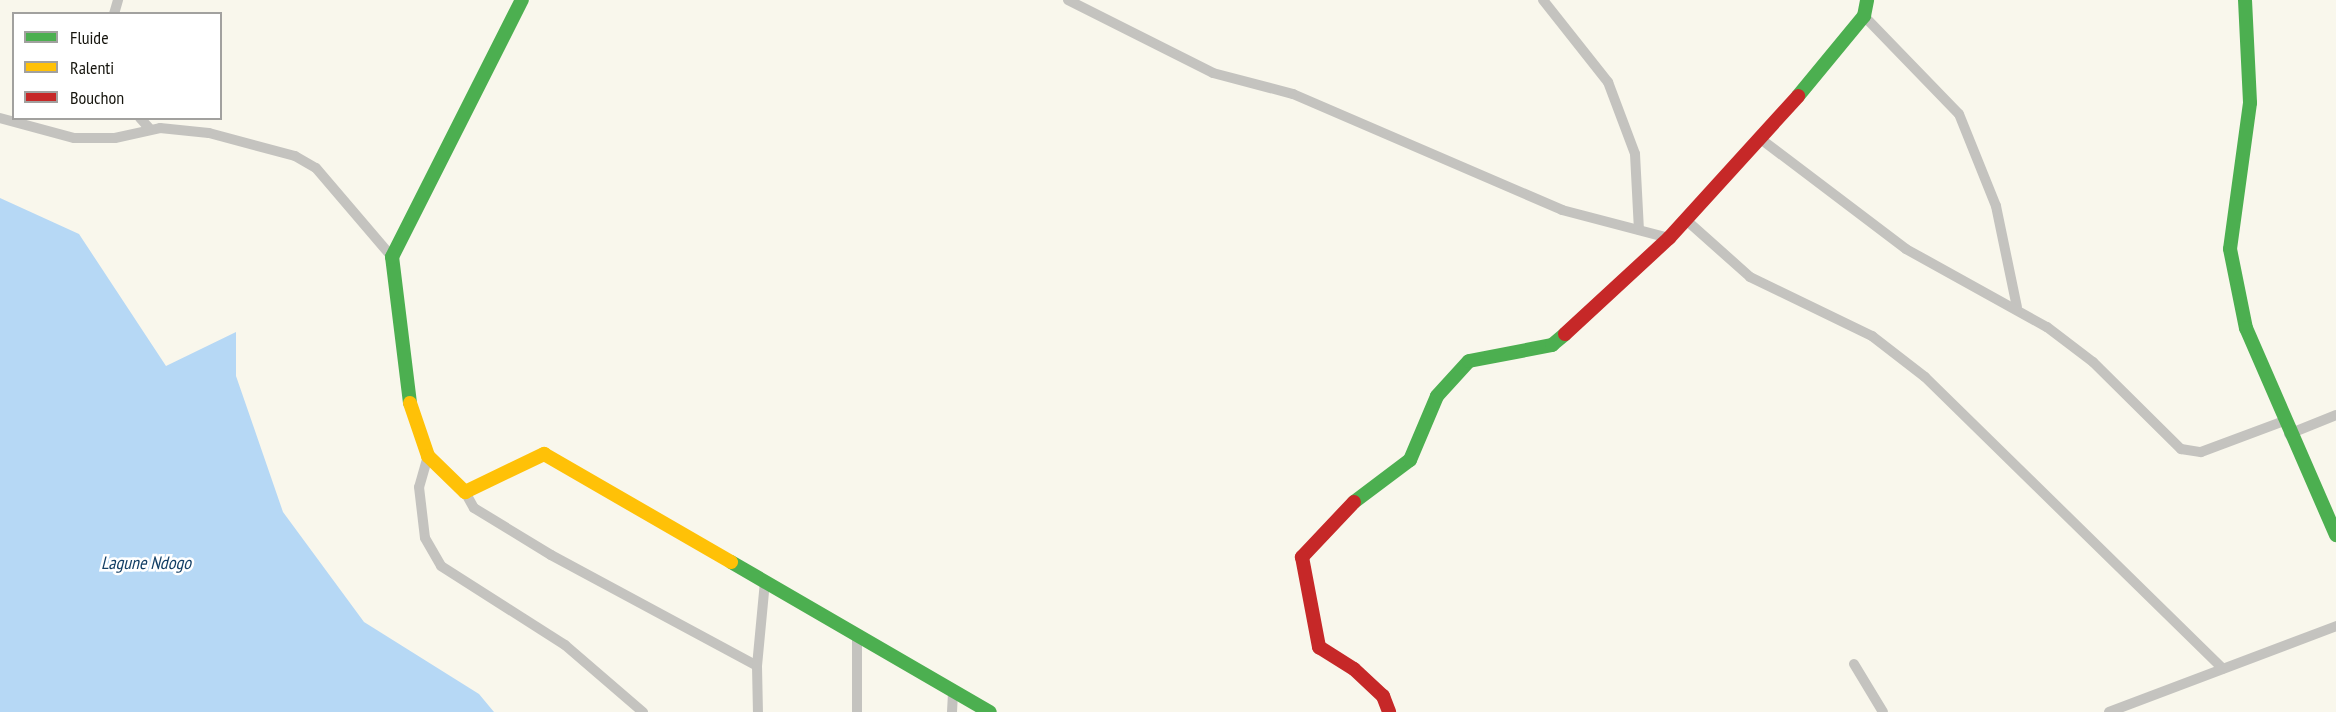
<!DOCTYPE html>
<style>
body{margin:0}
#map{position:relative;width:2336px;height:712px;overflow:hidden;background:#f9f7ec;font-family:"PT Sans Narrow",sans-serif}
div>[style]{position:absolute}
.water>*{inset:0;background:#b6d8f5}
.street>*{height:10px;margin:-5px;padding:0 5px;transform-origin:5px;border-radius:5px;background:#c4c3bf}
.fast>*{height:14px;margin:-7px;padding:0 7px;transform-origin:7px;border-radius:7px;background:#4caf50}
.slow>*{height:14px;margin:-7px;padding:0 7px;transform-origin:7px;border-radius:7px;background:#ffc107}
.jam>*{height:14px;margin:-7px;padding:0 7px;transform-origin:7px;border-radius:7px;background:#c62828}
span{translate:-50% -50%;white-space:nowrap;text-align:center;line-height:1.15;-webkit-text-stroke:5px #fff;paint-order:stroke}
.water-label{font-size:18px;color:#144066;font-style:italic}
.legend{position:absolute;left:12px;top:12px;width:210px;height:108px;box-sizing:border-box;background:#fff;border:2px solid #a2a19f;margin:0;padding:8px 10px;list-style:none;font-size:18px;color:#16150e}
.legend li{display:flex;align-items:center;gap:12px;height:30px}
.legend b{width:30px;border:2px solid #a2a19f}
</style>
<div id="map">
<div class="water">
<div style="clip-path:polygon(0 198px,79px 234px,166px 366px,236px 332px,236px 376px,283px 512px,364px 622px,479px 694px,494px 712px,0 712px)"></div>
</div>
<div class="street">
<div style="left:1068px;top:0;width:162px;rotate:26.7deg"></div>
<div style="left:1213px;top:73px;width:83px;rotate:14.7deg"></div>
<div style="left:1293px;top:94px;width:293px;rotate:23.3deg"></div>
<div style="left:1562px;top:210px;width:111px;rotate:14.7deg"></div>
<div style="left:1543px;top:0;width:105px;rotate:51.6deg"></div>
<div style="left:1608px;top:82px;width:77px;rotate:69.4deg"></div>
<div style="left:1635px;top:154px;width:76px;rotate:87deg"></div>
<div style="left:114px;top:14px;width:15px;rotate:-74deg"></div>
<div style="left:1864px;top:16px;width:136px;rotate:45.9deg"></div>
<div style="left:1959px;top:114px;width:99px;rotate:68.1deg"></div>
<div style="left:1996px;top:206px;width:103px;rotate:78.3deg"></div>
<div style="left:0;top:118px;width:77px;rotate:15.1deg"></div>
<div style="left:74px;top:138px;width:41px"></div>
<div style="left:115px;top:138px;width:46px;rotate:-12.5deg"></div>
<div style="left:160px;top:128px;width:49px;rotate:5.8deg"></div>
<div style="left:209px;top:133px;width:89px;rotate:15deg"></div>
<div style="left:295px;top:156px;width:24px;rotate:30deg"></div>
<div style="left:316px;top:168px;width:117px;rotate:49.5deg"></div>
<div style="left:140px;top:118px;width:13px;rotate:48deg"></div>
<div style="left:1762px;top:140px;width:181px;rotate:37.1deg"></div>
<div style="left:1906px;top:249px;width:161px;rotate:29deg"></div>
<div style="left:2047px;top:327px;width:58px;rotate:37.3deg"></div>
<div style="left:2093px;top:362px;width:124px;rotate:44.7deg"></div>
<div style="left:2181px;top:449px;width:20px;rotate:9deg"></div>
<div style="left:2201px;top:452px;width:89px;rotate:-20.5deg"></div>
<div style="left:1685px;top:219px;width:87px;rotate:41.7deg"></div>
<div style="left:1750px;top:277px;width:136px;rotate:25.8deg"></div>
<div style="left:1872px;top:336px;width:67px;rotate:37.7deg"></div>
<div style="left:1925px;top:377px;width:417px;rotate:44.4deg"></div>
<div style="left:2289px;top:434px;width:51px;rotate:-22deg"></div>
<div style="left:428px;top:456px;width:32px;rotate:106deg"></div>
<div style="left:419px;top:487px;width:51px;rotate:83.3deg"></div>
<div style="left:425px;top:538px;width:32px;rotate:60deg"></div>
<div style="left:441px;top:566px;width:147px;rotate:32.5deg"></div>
<div style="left:565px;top:645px;width:103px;rotate:40.7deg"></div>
<div style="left:465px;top:492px;width:18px;rotate:61deg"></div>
<div style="left:474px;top:508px;width:90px;rotate:31.4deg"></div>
<div style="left:551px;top:555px;width:234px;rotate:28.3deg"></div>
<div style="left:757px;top:666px;width:46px;rotate:88.8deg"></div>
<div style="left:1854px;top:664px;width:56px;rotate:58.9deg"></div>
<div style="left:757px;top:666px;width:84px;rotate:-84.6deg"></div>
<div style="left:857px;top:712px;width:78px;rotate:-90deg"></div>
<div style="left:952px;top:712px;width:19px;rotate:-87deg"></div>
<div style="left:2109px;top:712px;width:243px;rotate:-20.7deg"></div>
</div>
<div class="fast">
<div style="left:2245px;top:0;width:103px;rotate:87.2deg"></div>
<div style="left:2250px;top:103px;width:147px;rotate:97.8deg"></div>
<div style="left:2230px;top:249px;width:81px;rotate:78.6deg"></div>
<div style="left:2246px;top:328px;width:226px;rotate:66.5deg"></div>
<div style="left:1798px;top:96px;width:104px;rotate:-50.5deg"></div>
<div style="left:1864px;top:16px;width:16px;rotate:-79deg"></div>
<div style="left:410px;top:403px;width:147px;rotate:-97deg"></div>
<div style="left:392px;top:257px;width:288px;rotate:-63.2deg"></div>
<div style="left:1354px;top:502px;width:70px;rotate:-36.9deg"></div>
<div style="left:1410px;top:460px;width:69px;rotate:-67.1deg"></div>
<div style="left:1437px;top:396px;width:47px;rotate:-47.6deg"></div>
<div style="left:1469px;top:361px;width:85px;rotate:-10.9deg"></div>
<div style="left:1552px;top:345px;width:17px;rotate:-40deg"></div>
<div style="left:731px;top:562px;width:299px;rotate:30.1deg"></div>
</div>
<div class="slow">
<div style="left:410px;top:403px;width:56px;rotate:71.2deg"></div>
<div style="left:428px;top:456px;width:52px;rotate:44.2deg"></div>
<div style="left:465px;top:492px;width:88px;rotate:-25.7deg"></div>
<div style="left:544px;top:454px;width:216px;rotate:30deg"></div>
</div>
<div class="jam">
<div style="left:1565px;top:334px;width:142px;rotate:-42.7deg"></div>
<div style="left:1669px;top:238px;width:192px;rotate:-47.7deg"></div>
<div style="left:1354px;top:502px;width:76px;rotate:133.4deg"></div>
<div style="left:1302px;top:557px;width:92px;rotate:79.3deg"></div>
<div style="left:1319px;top:647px;width:41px;rotate:32.2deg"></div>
<div style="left:1354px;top:669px;width:40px;rotate:43deg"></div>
<div style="left:1383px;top:696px;width:17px;rotate:69deg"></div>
</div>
<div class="water-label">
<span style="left:146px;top:563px">Lagune Ndogo</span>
</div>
<ul class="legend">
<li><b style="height:8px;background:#4caf50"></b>Fluide</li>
<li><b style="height:8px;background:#ffc107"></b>Ralenti</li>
<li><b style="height:8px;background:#c62828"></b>Bouchon</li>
</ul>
</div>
